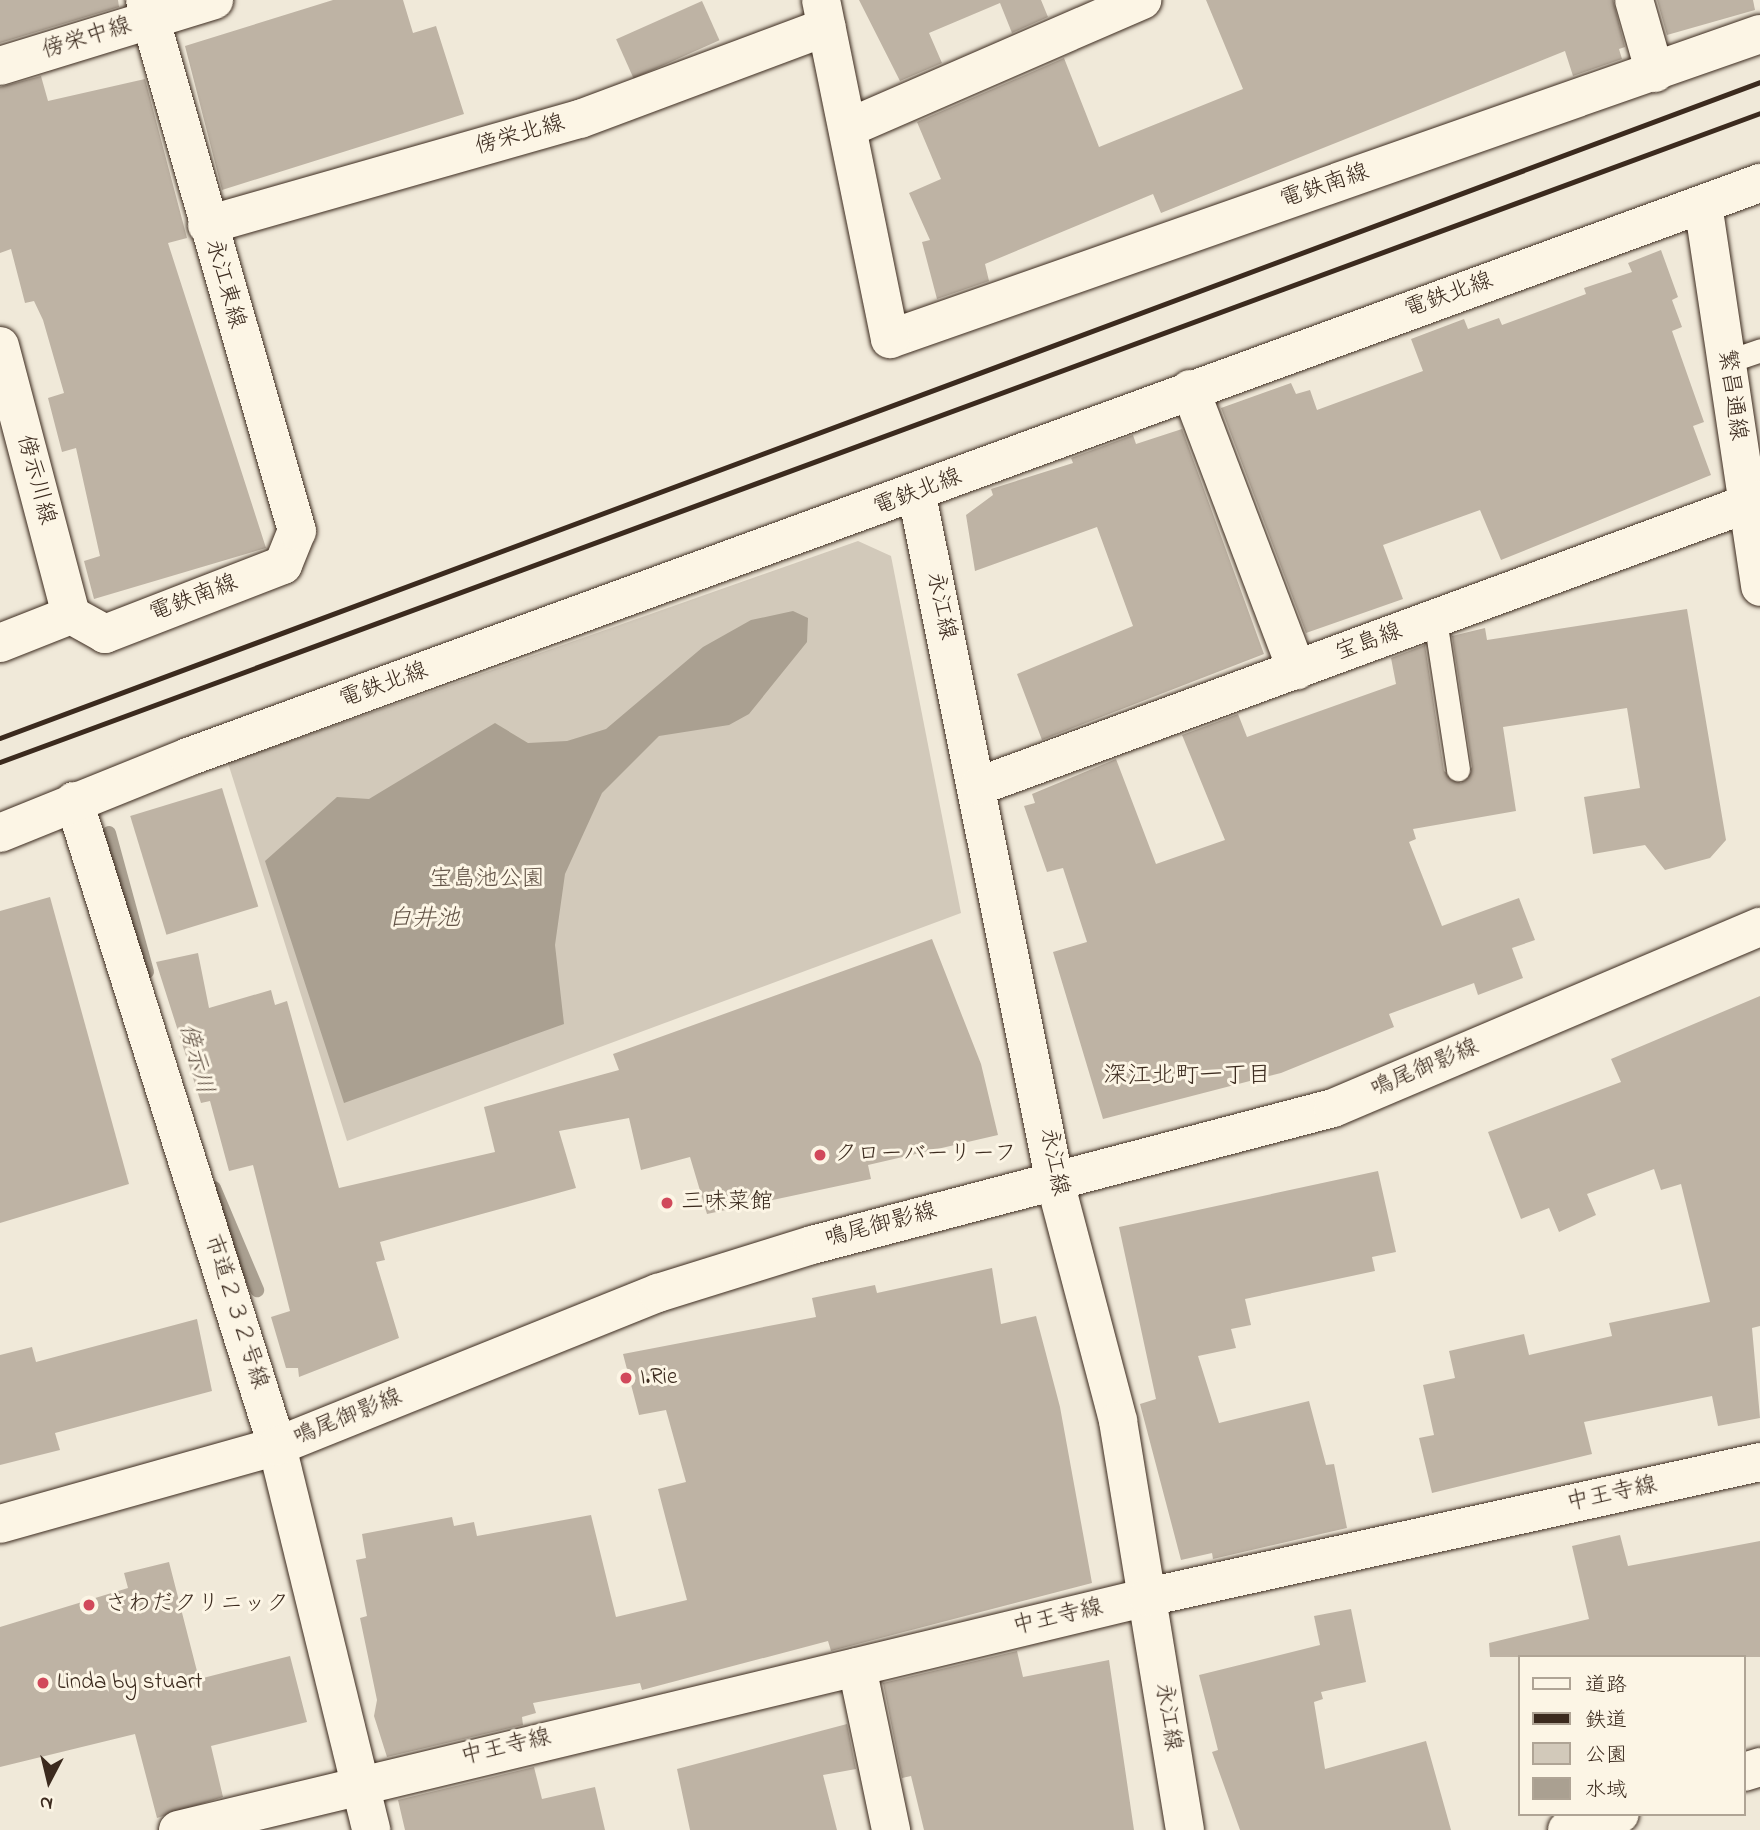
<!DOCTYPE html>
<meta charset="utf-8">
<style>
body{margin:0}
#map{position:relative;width:1760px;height:1830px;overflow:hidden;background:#f0e9d9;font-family:"Indie Flower","Klee One",sans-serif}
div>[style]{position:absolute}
.green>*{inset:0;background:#d2c9ba}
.water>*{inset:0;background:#aaa091}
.stream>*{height:14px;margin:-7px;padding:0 7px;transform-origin:7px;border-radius:7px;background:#aaa091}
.building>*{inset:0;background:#beb3a4;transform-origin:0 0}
.roads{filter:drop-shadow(0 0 2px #3b2a1e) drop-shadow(0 0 2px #3b2a1e)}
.lane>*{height:23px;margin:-11.5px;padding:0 11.5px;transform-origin:11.5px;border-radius:11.5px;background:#fcf5e5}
.street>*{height:38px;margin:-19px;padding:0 19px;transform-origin:19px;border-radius:19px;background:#fcf5e5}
.secondary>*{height:38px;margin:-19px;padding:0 19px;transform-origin:19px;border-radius:19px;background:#fcf5e5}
.rail>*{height:5px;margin:-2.5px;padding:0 2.5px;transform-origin:2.5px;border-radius:2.5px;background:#3b2a1e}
.dots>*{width:19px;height:19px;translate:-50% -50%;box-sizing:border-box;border:4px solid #fcf5e5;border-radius:50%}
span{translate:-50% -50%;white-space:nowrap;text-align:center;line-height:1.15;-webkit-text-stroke:6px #fcf5e5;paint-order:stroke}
.street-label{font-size:23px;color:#3b2a1e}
.park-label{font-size:23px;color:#615245}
.poi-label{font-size:23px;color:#3b2a1e}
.left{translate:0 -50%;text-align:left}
.water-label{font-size:24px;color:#625346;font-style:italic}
.neighbourhood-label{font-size:24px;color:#3b2a1e}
.legend{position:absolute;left:1518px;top:1655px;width:228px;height:161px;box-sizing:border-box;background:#fcf5e5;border:2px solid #afa495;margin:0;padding:9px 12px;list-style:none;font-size:21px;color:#3b2a1e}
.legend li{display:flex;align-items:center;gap:14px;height:35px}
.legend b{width:35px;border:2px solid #afa495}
.north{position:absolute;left:14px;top:1746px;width:70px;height:70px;-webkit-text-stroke:5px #fcf5e5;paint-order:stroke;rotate:187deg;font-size:19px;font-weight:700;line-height:28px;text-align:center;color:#3b2a1e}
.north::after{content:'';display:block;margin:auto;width:24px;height:32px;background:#3b2a1e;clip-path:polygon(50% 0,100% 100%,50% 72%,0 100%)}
</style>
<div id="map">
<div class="green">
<div style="clip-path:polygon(858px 541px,891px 556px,961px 913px,347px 1141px,228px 763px)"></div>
</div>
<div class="water">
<div style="clip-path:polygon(793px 611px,808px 618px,807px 642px,749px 714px,729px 725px,659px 736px,602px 793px,565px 874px,555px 945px,564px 1024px,344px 1103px,265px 861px,337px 797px,369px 799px,495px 723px,528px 743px,567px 741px,606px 729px,703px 647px,751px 620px)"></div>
</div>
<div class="stream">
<div style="left:109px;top:833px;width:144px;rotate:74.7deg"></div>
<div style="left:214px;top:1188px;width:111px;rotate:67.1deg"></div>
</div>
<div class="building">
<div style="clip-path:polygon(0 0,118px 0,119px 7px,0 43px)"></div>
<div style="clip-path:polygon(333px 0,403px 0,413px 33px,436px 26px,464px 114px,222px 190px,185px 46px)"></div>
<div style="clip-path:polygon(859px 0,1041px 0,1048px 17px,1012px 33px,1000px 3px,929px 33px,942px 63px,900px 81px)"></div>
<div style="clip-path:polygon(1206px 0,1613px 0,1625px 47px,1619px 49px,1622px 59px,1573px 76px,1565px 51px,1161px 213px,1153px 194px,985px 264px,989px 281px,937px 299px,922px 242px,930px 240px,909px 193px,941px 179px,917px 122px,1064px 58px,1099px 147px,1243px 89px)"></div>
<div style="clip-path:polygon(1657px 0,1753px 0,1755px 10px,1667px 35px)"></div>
<div style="left:702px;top:1px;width:43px;height:94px;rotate:66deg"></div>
<div style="clip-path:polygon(41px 76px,48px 101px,145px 79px,187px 238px,168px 243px,266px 548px,94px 599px,84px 561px,100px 556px,76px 448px,62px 452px,48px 398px,64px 393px,43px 320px,34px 301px,25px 303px,11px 249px,0 253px,0 87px)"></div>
<div style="clip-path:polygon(1661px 250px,1678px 297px,1672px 300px,1682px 327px,1672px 331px,1704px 422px,1693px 426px,1711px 475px,1501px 560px,1480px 510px,1383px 545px,1403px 599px,1306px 633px,1221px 408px,1291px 383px,1296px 394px,1310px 390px,1317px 410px,1423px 371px,1411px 339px,1464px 319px,1468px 329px,1499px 318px,1502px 325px,1586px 294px,1584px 288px,1632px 272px,1628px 263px)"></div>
<div style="clip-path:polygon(1182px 429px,1264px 654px,1042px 740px,1017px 674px,1133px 626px,1097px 527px,975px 571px,966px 515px,993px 495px,991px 489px,1073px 463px,1071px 458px,1133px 435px,1136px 444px)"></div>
<div style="clip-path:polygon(1687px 609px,1726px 840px,1710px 858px,1665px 870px,1645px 845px,1593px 854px,1584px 797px,1640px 788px,1627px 708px,1503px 727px,1516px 811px,1413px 829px,1416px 839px,1409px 842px,1442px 926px,1519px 898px,1535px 940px,1512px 948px,1523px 978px,1478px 995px,1474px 983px,1389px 1014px,1394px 1027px,1281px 1073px,1103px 1119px,1053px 952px,1087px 942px,1063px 868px,1047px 872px,1024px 806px,1035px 803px,1032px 794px,1116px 759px,1156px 864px,1225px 840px,1182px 735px,1238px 714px,1247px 737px,1396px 684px,1391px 658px,1425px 645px,1444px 771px,1461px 783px,1472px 767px,1452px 636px,1485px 628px,1487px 640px)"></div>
<div style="left:222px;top:788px;width:124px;height:96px;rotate:73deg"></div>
<div style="clip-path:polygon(50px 897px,129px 1184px,0 1223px,0 911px)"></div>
<div style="clip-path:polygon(932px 939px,981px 1064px,998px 1135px,868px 1165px,871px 1179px,707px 1214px,690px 1157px,641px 1170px,629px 1118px,559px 1131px,576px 1188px,380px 1242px,385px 1260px,376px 1262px,399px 1338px,299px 1377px,298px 1368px,286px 1368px,271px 1317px,290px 1311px,253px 1165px,229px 1171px,210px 1101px,201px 1103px,156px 962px,198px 953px,209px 1008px,271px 990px,275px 1005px,287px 1001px,339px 1188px,495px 1152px,484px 1107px,619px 1070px,613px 1054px)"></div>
<div style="clip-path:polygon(1760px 996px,1760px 1326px,1752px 1328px,1760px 1418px,1718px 1426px,1712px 1396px,1584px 1422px,1592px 1454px,1432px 1493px,1419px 1438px,1434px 1435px,1423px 1385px,1455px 1378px,1449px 1351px,1524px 1334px,1529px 1355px,1612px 1336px,1609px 1323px,1710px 1302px,1681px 1184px,1661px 1190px,1654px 1169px,1587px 1194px,1596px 1215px,1559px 1232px,1549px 1208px,1521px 1219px,1488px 1132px,1621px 1082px,1611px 1059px)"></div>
<div style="clip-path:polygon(1378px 1171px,1396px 1252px,1372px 1257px,1375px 1271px,1245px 1299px,1251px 1325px,1231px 1329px,1236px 1348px,1198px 1356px,1219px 1423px,1309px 1401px,1326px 1465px,1334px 1464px,1347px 1528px,1213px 1559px,1212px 1553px,1181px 1560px,1140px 1404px,1156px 1399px,1119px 1227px)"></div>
<div style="clip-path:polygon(992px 1268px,1001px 1324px,1036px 1316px,1060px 1407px,1092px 1583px,831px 1651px,828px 1641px,642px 1690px,640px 1683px,533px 1703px,536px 1713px,522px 1717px,523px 1725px,387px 1757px,374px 1716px,377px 1700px,360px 1618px,367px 1616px,356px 1560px,366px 1558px,362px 1534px,452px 1517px,454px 1526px,474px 1522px,477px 1536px,591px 1515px,616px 1617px,687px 1600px,658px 1489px,686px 1482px,666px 1410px,639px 1415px,623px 1354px,816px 1317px,812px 1298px,875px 1285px,877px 1293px)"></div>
<div style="clip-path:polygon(197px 1319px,212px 1391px,55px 1433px,60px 1450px,0 1465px,0 1355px,32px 1347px,36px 1362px)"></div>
<div style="clip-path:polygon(1620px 1535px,1628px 1566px,1760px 1541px,1760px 1657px,1490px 1657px,1489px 1643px,1589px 1619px,1572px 1546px)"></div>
<div style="clip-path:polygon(169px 1562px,199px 1679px,290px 1656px,307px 1722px,211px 1746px,223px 1797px,157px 1818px,135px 1734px,0 1767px,0 1627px,128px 1588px,124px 1573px)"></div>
<div style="clip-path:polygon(1351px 1609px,1366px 1682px,1321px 1692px,1323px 1699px,1314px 1702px,1325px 1769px,1426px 1741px,1451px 1830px,1240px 1830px,1212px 1752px,1218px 1750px,1199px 1675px,1320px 1645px,1314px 1616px)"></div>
<div style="clip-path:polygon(1017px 1651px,1023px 1677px,1109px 1660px,1134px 1830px,924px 1830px,911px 1776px,902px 1778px,883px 1683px)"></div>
<div style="clip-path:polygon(847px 1724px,856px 1769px,823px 1775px,837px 1830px,690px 1830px,677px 1769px)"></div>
<div style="clip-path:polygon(534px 1767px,542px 1799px,595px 1787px,605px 1830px,405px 1830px,398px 1800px)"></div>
</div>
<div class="roads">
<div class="lane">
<div style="left:1726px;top:362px;width:36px;rotate:-19deg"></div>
<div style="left:1435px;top:619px;width:152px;rotate:81.3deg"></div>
</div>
<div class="street">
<div style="left:1634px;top:0;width:76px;rotate:74deg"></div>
<div style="left:0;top:66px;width:224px;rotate:-17.1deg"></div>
<div style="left:848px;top:128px;width:321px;rotate:-23.5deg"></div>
<div style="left:1703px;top:204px;width:387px;rotate:81.5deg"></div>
<div style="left:207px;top:225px;width:388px;rotate:-15.9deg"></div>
<div style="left:580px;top:119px;width:263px;rotate:-20.5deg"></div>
<div style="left:890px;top:339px;width:922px;rotate:-19.32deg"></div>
<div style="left:0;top:346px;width:278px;rotate:75.2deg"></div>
<div style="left:1190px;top:389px;width:301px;rotate:69.2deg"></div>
<div style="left:917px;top:495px;width:697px;rotate:78.66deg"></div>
<div style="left:1054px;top:1178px;width:251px;rotate:75.2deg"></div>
<div style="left:1118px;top:1421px;width:414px;rotate:80.7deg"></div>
<div style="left:0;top:643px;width:76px;rotate:-21.5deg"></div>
<div style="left:71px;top:615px;width:39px;rotate:29deg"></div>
<div style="left:105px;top:634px;width:191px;rotate:-21.2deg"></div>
<div style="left:283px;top:565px;width:37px;rotate:-68deg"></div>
<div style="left:297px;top:531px;width:552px;rotate:-105.97deg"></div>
<div style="left:979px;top:786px;width:832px;rotate:-20.18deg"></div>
<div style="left:74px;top:801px;width:676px;rotate:72.53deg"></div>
<div style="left:277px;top:1446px;width:395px;rotate:76.2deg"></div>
<div style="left:0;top:833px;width:203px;rotate:-22deg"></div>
<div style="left:188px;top:757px;width:1674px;rotate:-20.06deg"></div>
<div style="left:857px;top:1667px;width:167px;rotate:78.2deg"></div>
<div style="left:1744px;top:1772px;width:17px;rotate:-17deg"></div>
<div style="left:178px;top:1830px;width:998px;rotate:-13.51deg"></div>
<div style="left:1148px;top:1597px;width:627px;rotate:-12.44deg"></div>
<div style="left:1567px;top:1830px;width:55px;rotate:-16.8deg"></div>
</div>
<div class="secondary">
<div style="left:821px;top:0;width:346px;rotate:78.5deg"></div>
<div style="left:0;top:1524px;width:288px;rotate:-15.7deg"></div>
<div style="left:277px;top:1446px;width:411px;rotate:-21.9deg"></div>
<div style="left:658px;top:1293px;width:161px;rotate:-17.3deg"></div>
<div style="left:812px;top:1245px;width:539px;rotate:-14.73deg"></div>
<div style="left:1333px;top:1108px;width:464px;rotate:-23deg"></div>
</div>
</div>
<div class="rail">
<div style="left:0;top:738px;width:1878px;rotate:-20.44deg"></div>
<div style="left:0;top:762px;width:1876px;rotate:-20.24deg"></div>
</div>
<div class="dots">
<div style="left:820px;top:1155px;background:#d1495b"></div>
<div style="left:667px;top:1203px;background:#d1495b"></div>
<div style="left:626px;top:1378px;background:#d1495b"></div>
<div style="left:89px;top:1605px;background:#d1495b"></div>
<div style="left:43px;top:1683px;background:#d1495b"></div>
</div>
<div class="street-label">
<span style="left:87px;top:39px;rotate:-17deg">傍栄中線</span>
<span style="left:520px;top:136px;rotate:-16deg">傍栄北線</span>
<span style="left:1325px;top:187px;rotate:-19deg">電鉄南線</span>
<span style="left:224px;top:284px;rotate:74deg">永江東線</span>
<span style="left:1449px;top:296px;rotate:-20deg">電鉄北線</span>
<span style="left:1731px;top:395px;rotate:82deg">繁昌通線</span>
<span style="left:35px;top:480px;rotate:75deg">傍示川線</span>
<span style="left:918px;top:493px;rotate:-21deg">電鉄北線</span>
<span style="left:194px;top:599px;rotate:-21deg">電鉄南線</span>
<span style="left:940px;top:606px;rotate:78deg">永江線</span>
<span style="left:1369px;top:643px;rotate:-20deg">宝島線</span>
<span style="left:384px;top:686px;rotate:-20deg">電鉄北線</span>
<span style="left:1425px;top:1069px;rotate:-23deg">鳴尾御影線</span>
<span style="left:1053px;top:1162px;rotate:79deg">永江線</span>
<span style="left:881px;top:1226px;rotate:-15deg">鳴尾御影線</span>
<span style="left:235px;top:1312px;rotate:72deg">市道２３２号線</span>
<span style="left:348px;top:1418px;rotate:-22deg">鳴尾御影線</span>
<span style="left:1612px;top:1495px;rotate:-12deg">中王寺線</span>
<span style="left:1058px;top:1618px;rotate:-13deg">中王寺線</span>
<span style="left:1167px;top:1717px;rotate:81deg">永江線</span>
<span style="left:506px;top:1748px;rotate:-13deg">中王寺線</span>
</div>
<div class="park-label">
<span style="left:487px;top:880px">宝島池公園</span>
</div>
<div class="poi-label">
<span class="left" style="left:834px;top:1155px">クローバーリーフ</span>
<span class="left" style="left:681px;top:1203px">三味菜館</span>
<span class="left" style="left:640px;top:1378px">I.Rie</span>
<span class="left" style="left:105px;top:1605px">さわだクリニック</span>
<span class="left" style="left:57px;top:1683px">Linda by stuart</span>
</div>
<div class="water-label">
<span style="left:424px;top:920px">白井池</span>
<span style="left:195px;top:1059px;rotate:75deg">傍示川</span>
</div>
<div class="neighbourhood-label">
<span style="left:1187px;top:1077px">深江北町一丁目</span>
</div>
<ul class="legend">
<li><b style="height:9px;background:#fcf5e5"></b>道路</li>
<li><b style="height:9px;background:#3b2a1e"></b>鉄道</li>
<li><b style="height:19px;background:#d2c9ba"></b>公園</li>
<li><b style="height:19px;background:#aaa091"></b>水域</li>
</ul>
<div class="north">N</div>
</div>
